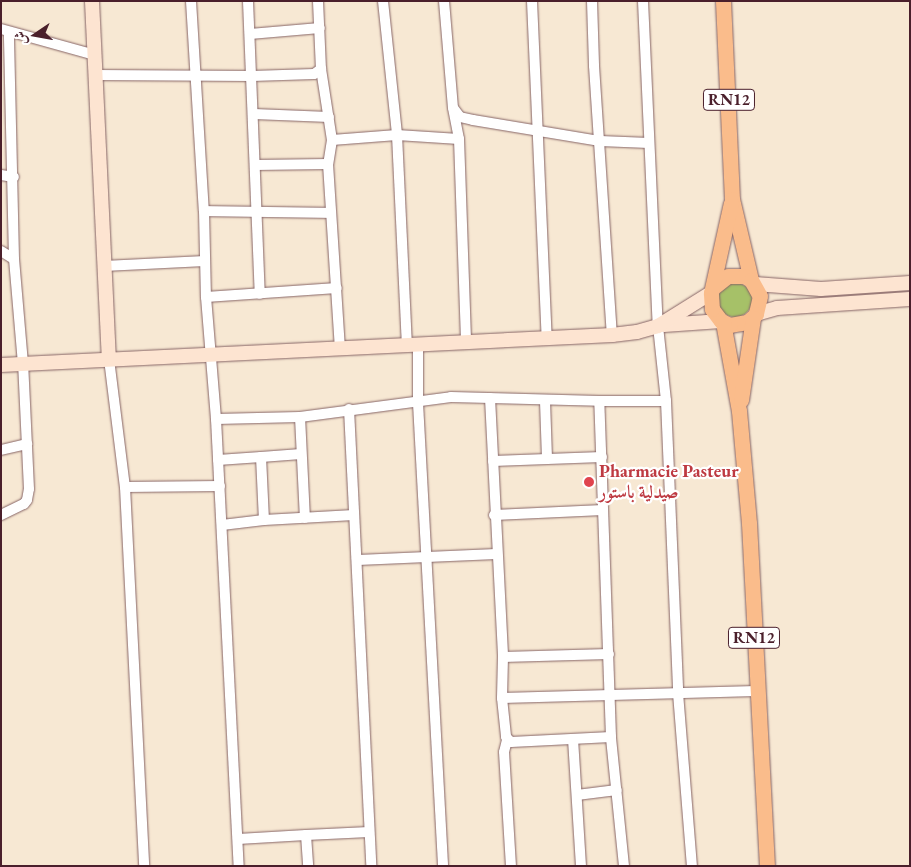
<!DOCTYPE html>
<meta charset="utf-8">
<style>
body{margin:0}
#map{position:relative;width:911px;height:867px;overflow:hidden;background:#f7e8d3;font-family:"EB Garamond",Amiri,serif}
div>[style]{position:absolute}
.green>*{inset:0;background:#a6c168}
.round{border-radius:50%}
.roads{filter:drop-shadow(0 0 1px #876566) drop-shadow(0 0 1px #876566)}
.street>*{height:10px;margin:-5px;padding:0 5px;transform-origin:5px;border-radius:5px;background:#fff}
.secondary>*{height:14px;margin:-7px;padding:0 7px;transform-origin:7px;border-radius:7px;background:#fde4d1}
.primary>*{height:15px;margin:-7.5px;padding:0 7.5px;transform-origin:7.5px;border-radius:7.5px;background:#fabc8b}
.dots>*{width:14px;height:14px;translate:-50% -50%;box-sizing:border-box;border:2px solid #fff;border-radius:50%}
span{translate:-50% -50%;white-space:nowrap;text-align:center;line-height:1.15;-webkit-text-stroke:4.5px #fff;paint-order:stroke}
.shield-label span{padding:1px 4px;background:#fff;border:1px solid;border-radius:4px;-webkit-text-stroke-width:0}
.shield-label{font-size:16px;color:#4a1f2b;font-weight:700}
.health-label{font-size:18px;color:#be3a42;font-weight:700}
.left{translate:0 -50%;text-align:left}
.frame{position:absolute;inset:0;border:2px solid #4a1f2b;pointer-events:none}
.north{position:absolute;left:10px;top:10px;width:50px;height:50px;-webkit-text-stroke:4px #fff;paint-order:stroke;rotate:258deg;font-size:14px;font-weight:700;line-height:20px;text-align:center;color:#4a1f2b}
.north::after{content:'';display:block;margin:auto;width:18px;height:22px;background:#4a1f2b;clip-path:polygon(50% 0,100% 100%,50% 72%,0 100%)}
</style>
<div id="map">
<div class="green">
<div class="round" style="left:718px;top:283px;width:34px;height:34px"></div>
</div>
<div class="roads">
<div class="street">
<div style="left:191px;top:1px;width:210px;rotate:86.5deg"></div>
<div style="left:204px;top:211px;width:86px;rotate:88.7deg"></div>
<div style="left:206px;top:297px;width:122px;rotate:85.3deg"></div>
<div style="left:216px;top:419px;width:448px;rotate:87.1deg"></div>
<div style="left:248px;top:1px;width:293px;rotate:87.7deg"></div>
<div style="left:318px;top:1px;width:68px;rotate:87.5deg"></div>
<div style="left:321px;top:69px;width:72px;rotate:81.2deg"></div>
<div style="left:332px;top:140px;width:24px;rotate:99deg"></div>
<div style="left:328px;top:164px;width:184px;rotate:86.3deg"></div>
<div style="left:383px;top:1px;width:135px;rotate:84deg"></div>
<div style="left:397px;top:135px;width:210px;rotate:87.3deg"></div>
<div style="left:444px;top:1px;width:107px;rotate:85.2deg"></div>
<div style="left:453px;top:108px;width:32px;rotate:79deg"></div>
<div style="left:459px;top:139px;width:203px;rotate:88deg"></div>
<div style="left:532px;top:1px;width:337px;rotate:87.5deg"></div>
<div style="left:592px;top:1px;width:65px;rotate:88.2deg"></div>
<div style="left:594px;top:66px;width:270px;rotate:86.2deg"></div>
<div style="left:643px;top:1px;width:325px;rotate:87.4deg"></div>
<div style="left:658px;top:326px;width:75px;rotate:83.9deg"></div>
<div style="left:666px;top:401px;width:292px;rotate:87.6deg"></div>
<div style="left:678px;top:693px;width:174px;rotate:85.4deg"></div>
<div style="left:1px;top:29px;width:98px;rotate:15.5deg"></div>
<div style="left:250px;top:34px;width:70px;rotate:-4.9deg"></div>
<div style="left:96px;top:75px;width:156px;rotate:0.4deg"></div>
<div style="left:252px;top:76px;width:62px;rotate:-1.8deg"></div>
<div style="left:314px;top:74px;width:9px;rotate:-36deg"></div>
<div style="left:454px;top:109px;width:10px;rotate:53deg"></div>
<div style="left:460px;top:117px;width:13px;rotate:13deg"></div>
<div style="left:473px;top:120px;width:129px;rotate:9.4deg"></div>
<div style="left:600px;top:141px;width:49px;rotate:2.3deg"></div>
<div style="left:254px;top:114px;width:75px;rotate:2.3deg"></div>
<div style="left:332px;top:140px;width:65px;rotate:-4.4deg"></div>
<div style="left:397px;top:135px;width:62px;rotate:3.7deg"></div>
<div style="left:255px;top:165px;width:73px;rotate:-0.8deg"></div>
<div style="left:1px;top:175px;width:13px;rotate:9deg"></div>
<div style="left:204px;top:211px;width:127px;rotate:0.9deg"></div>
<div style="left:1px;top:251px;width:15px;rotate:32deg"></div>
<div style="left:104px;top:266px;width:101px;rotate:-2.8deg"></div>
<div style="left:206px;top:297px;width:131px;rotate:-3.9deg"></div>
<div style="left:418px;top:345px;width:58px;rotate:90deg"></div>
<div style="left:418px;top:403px;width:464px;rotate:86.9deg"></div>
<div style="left:109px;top:359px;width:129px;rotate:82.9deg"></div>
<div style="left:125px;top:487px;width:379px;rotate:87.1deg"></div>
<div style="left:490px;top:398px;width:259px;rotate:87.1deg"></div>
<div style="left:503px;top:657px;width:41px;rotate:91.4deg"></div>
<div style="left:502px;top:698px;width:254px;rotate:-1.6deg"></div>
<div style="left:545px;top:401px;width:58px;rotate:88deg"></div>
<div style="left:349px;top:409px;width:458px;rotate:87.2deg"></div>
<div style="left:300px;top:417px;width:101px;rotate:87.2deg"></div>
<div style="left:216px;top:419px;width:84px;rotate:-1.4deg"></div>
<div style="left:300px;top:417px;width:152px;rotate:-7.5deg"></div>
<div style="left:451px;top:397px;width:148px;rotate:1.5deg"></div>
<div style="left:1px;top:450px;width:27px;rotate:-13deg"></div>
<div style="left:261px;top:457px;width:40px;rotate:-4.3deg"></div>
<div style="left:218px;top:460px;width:43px;rotate:-4deg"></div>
<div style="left:261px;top:457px;width:63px;rotate:87.3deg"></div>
<div style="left:264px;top:520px;width:90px;rotate:-3.2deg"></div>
<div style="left:493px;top:461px;width:109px;rotate:-2.1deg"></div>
<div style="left:125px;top:487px;width:95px;rotate:-0.6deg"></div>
<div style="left:1px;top:515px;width:25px;rotate:-26deg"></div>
<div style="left:24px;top:504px;width:5px;rotate:-53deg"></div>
<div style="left:27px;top:500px;width:11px;rotate:-80deg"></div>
<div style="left:29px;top:489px;width:125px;rotate:-92.7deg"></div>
<div style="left:23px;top:364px;width:105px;rotate:-94.9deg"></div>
<div style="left:14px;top:259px;width:227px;rotate:-91.3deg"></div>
<div style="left:494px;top:515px;width:109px;rotate:-2.6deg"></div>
<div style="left:222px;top:525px;width:42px;rotate:-6.8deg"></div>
<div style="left:357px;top:560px;width:140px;rotate:-2.5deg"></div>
<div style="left:503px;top:657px;width:106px;rotate:-1.6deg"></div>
<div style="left:502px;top:698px;width:39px;rotate:84deg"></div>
<div style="left:506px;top:737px;width:7px;rotate:45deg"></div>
<div style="left:511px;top:742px;width:100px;rotate:-2.9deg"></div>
<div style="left:573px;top:739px;width:127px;rotate:86.4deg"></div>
<div style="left:507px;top:740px;width:12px;rotate:104deg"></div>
<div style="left:504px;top:752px;width:114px;rotate:86.5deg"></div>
<div style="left:577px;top:795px;width:40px;rotate:-7.1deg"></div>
<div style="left:306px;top:835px;width:63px;rotate:-2.7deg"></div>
<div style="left:238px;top:839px;width:68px;rotate:-3.4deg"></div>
<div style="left:306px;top:835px;width:31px;rotate:86deg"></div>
<div style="left:624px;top:866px;width:130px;rotate:-95.8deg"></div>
<div style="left:611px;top:737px;width:336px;rotate:-92deg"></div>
<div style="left:599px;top:401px;width:67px"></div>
</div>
<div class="secondary">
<div style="left:92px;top:1px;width:358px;rotate:87.3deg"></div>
<div style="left:755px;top:284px;width:66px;rotate:4.3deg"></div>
<div style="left:821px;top:289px;width:89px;rotate:-3.9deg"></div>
<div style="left:756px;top:314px;width:22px;rotate:-16deg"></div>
<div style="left:777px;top:308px;width:133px;rotate:-3.9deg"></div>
<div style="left:664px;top:325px;width:57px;rotate:-4deg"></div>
<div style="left:1px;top:365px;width:612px;rotate:-2.81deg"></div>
<div style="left:612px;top:335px;width:25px;rotate:-7deg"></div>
<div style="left:637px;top:332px;width:22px;rotate:-16deg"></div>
<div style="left:658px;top:326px;width:62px;rotate:-31.9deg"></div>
</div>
<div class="primary">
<div style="left:723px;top:1px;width:198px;rotate:87.4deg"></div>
<div style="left:732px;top:199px;width:83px;rotate:76.8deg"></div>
<div style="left:715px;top:286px;width:16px;rotate:-38deg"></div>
<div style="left:728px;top:276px;width:16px"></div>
<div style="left:744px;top:276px;width:8px;rotate:30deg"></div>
<div style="left:751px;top:280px;width:18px;rotate:61deg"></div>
<div style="left:760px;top:296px;width:18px;rotate:103deg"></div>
<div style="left:756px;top:314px;width:12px;rotate:138deg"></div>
<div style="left:747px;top:322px;width:17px;rotate:170deg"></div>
<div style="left:730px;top:325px;width:10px;rotate:-156deg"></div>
<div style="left:721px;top:321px;width:15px;rotate:-127deg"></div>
<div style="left:712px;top:309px;width:16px;rotate:-94deg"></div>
<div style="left:711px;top:293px;width:92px;rotate:-77.5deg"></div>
<div style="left:723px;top:322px;width:90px;rotate:79.8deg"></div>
<div style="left:739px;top:411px;width:112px;rotate:84.9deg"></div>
<div style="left:749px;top:523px;width:343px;rotate:87deg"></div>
<div style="left:741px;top:400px;width:83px;rotate:-81.7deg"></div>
</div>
</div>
<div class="dots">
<div style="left:589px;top:482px;background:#e0444e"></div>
</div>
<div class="shield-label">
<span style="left:729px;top:100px">RN12</span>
<span style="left:754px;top:638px">RN12</span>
</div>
<div class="health-label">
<span class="left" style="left:599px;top:482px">Pharmacie Pasteur<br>صيدلية باستور</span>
</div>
<div class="frame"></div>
<div class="north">ش</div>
</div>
